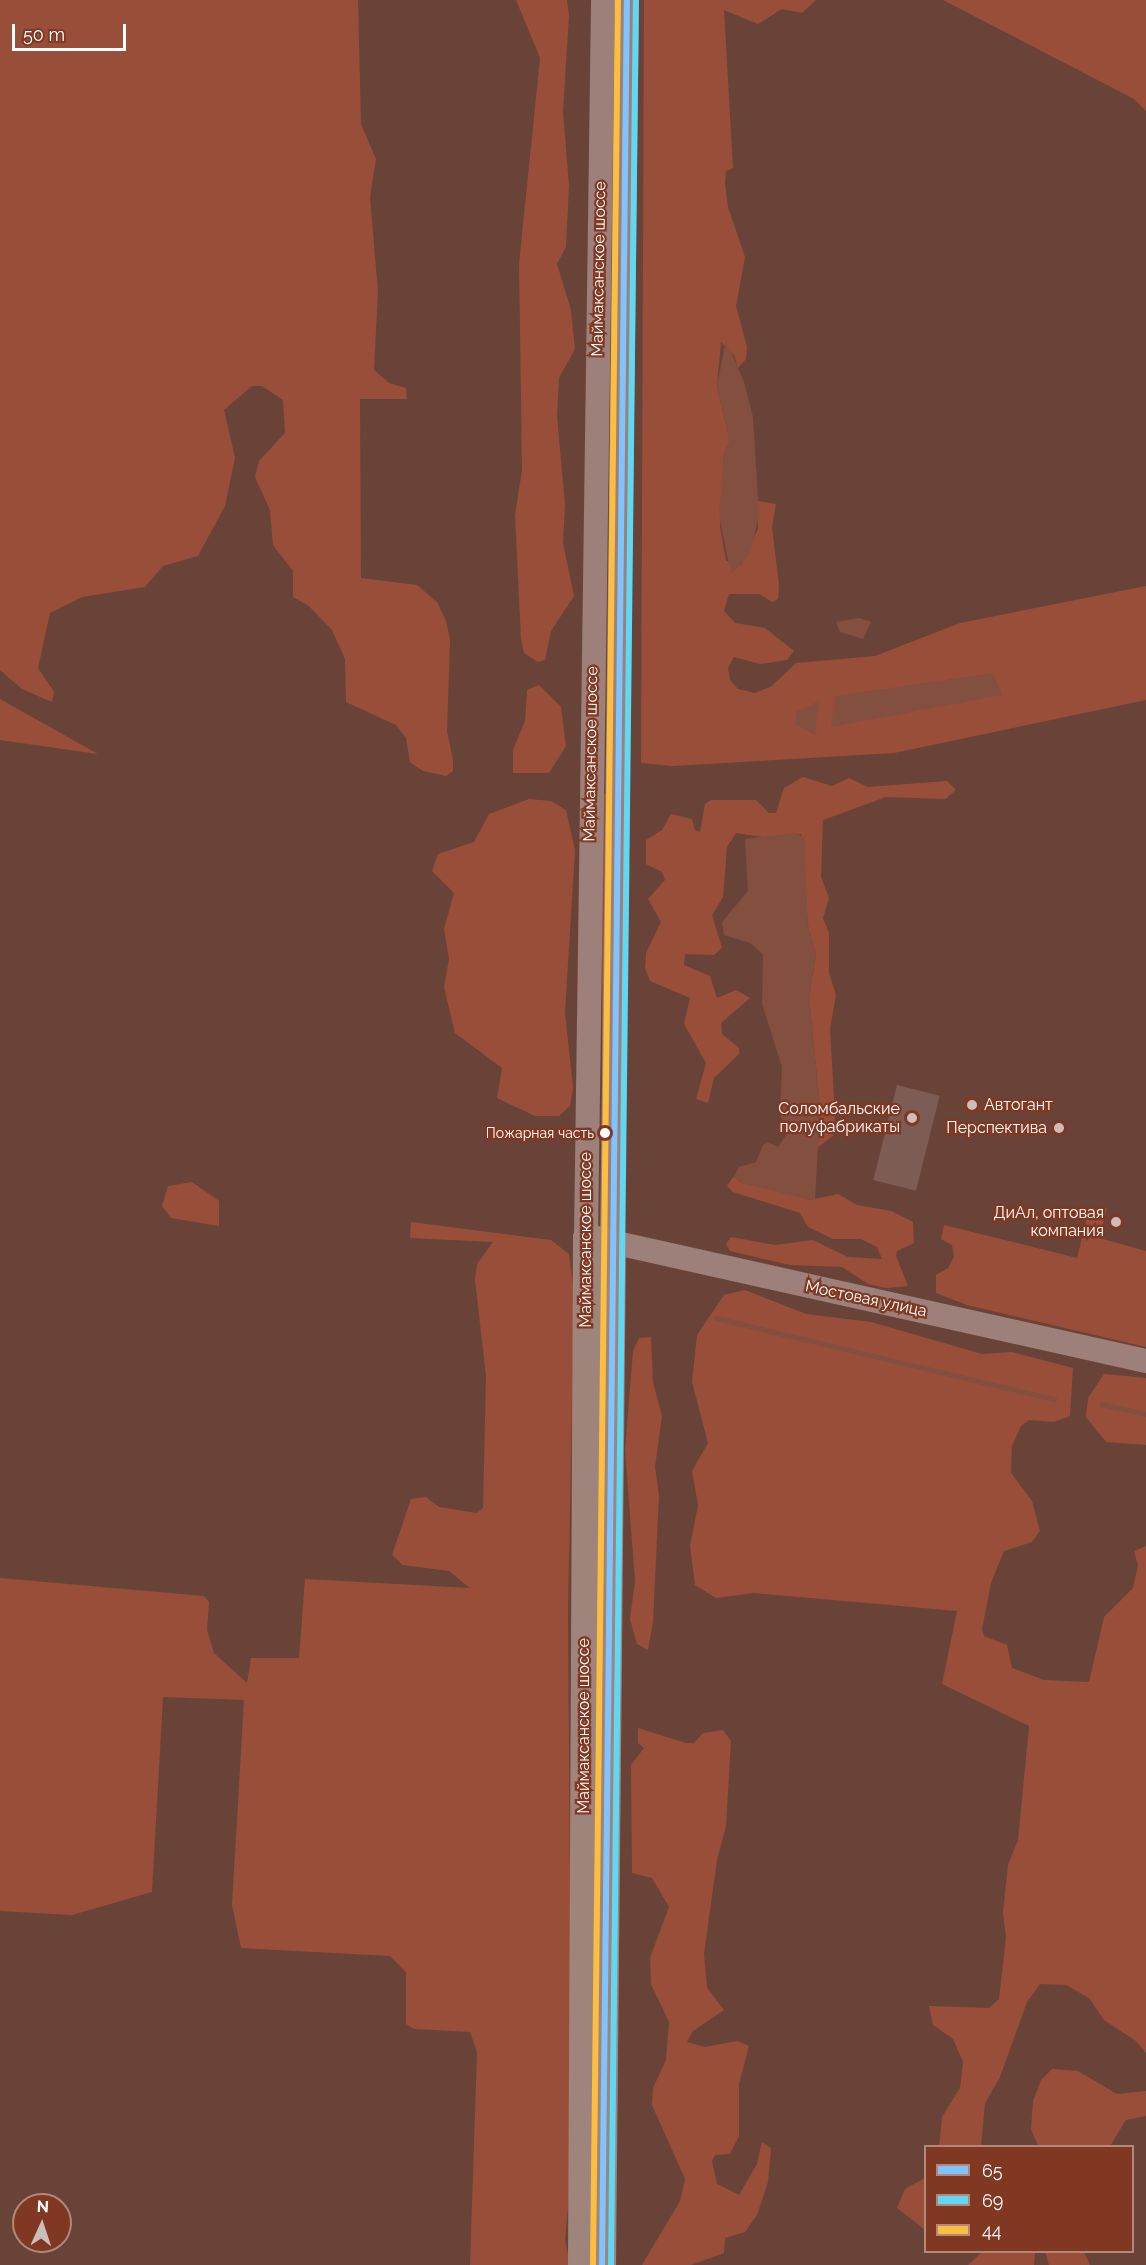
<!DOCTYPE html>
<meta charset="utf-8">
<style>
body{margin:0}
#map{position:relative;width:1146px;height:2265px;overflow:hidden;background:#6a4338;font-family:Raleway,sans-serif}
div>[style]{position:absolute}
.green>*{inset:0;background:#994e39;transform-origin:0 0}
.water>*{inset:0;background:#834f3f}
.stream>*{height:4.5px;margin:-2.25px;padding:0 2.25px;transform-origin:2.25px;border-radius:2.25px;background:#834f3f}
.building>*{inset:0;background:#7c5c54;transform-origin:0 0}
.secondary>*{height:24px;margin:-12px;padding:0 12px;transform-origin:12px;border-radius:12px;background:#9d8079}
.primary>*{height:27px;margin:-13.5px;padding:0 13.5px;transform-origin:13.5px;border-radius:13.5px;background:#9f847c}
.bus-1>*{height:6px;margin:-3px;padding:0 3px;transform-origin:3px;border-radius:3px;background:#80c4ff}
.bus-2>*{height:6px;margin:-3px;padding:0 3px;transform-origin:3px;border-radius:3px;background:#60d8f3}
.bus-3>*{height:6px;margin:-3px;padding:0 3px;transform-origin:3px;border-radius:3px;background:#fbbe40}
.dots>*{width:16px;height:16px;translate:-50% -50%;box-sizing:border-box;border:3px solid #803822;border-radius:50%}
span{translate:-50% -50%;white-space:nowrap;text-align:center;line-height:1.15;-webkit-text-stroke:4.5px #803822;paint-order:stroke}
.bus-label{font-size:14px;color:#fff}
.right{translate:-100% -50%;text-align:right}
.street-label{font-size:16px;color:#fff}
.poi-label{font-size:16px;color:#fff}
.left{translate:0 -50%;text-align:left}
.legend{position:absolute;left:924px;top:2145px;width:210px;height:108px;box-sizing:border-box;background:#803822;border:2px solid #b3887a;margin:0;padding:8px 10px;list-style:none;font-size:18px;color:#fff}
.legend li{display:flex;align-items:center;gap:12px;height:30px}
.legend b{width:30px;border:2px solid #b3887a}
.north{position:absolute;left:12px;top:2193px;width:60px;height:60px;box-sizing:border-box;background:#803822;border:2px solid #b3887a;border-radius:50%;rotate:3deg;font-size:16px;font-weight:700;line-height:24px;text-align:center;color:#fff}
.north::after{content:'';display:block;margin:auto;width:21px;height:27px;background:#cbbdb9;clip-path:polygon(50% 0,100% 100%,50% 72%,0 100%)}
.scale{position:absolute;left:12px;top:24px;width:114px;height:27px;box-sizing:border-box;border:3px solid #fff;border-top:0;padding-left:8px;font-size:18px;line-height:21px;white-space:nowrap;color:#fff;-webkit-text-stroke:4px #803822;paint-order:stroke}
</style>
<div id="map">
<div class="green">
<div style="clip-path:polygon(0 0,358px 0,361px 124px,376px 159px,370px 197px,378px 292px,374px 370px,389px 383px,406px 388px,407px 399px,360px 399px,361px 578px,417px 585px,437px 602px,446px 621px,450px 640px,447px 731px,453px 760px,453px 771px,446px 776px,423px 771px,410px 762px,406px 738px,396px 725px,346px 702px,345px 659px,332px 630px,309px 606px,293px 597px,293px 571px,273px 545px,270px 510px,255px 477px,259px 461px,285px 433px,283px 400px,262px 386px,252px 386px,224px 410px,235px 458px,225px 506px,198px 556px,163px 566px,145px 587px,82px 597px,50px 613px,38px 668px,54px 692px,52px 702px,22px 689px,0 670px)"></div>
<div style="clip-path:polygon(516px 0,567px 0,569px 15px,563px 112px,569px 185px,566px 247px,557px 264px,571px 310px,575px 349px,559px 378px,557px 416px,565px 505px,563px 543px,574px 596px,551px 631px,545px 660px,538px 662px,524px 653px,521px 639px,515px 515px,522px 470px,519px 264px,540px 58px)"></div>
<div style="clip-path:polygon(644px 0,816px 0,802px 13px,782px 9px,758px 24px,724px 10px,733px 168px,726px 171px,725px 183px,728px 207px,745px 257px,736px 306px,747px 347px,746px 359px,738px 368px,734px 355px,721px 342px,717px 386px,730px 442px,724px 453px,720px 527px,726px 561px,741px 565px,758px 529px,758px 501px,776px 504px,772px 527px,779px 586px,778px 599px,772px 602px,759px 594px,729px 594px,724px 611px,735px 623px,765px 628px,794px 651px,787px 660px,760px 664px,734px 657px,728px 668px,730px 680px,738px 689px,755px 693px,772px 686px,796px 663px,875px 656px,960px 623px,1146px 586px,1146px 700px,894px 753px,673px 766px,641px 763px)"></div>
<div style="clip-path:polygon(943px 0,1146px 0,1146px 111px,1134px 99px)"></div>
<div style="clip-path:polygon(539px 685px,561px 707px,566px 746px,549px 773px,513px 773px,513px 750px,525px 721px,527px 690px)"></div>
<div style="clip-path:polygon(0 699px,98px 754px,0 740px)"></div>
<div style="clip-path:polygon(803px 777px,832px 786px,849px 778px,868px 787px,947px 781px,956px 790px,945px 799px,886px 797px,823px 820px,821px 877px,829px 898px,823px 918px,829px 933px,829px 973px,836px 995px,830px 1029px,835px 1115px,833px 1136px,818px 1147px,820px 1107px,809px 997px,816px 954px,808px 926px,801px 834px,775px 839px,736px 833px,727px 847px,723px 897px,712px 915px,722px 948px,714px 955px,685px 954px,684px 965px,710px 976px,717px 998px,736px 990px,750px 998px,721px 1023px,722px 1034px,739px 1048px,739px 1054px,714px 1078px,708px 1103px,696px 1099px,706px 1063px,684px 1024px,690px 998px,650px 981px,645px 968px,646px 953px,661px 922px,648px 899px,665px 880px,662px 872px,646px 864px,646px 840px,662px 830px,671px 814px,692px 819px,695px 830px,700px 832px,705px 804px,711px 800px,756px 800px,769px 813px,776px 813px,784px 788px)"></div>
<div style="left:602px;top:794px;width:10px;height:421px"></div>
<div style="clip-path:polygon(529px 799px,551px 801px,566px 810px,575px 850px,565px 1012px,573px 1088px,570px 1106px,559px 1116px,535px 1116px,497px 1098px,502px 1068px,455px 1033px,444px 987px,449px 959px,444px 929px,454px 893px,432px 871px,438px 854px,474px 842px,489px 814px)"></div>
<div style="clip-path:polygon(734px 1176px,741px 1183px,764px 1185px,810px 1200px,838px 1194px,857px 1205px,891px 1211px,913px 1222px,914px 1243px,897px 1251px,896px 1256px,908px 1286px,886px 1288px,868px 1284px,842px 1267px,790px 1265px,730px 1251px,726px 1244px,731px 1237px,775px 1245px,813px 1240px,848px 1257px,882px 1259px,877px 1247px,861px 1239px,833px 1239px,808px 1227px,800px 1213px,733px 1192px,727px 1186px)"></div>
<div style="clip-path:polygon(192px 1182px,219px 1201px,219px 1226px,171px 1218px,162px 1206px,168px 1186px)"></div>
<div style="clip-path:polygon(1107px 1208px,1099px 1238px,1146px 1251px,1146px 1347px,967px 1305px,936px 1293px,936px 1275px,948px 1268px,954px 1257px,952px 1245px,941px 1239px,944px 1225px,1077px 1258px,1089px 1210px)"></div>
<div style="clip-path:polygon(411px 1222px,551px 1240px,569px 1254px,574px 1293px,568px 1616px,572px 2164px,565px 2240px,570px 2265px,470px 2265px,477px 2052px,470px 2032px,414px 2029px,406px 2024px,406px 1972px,390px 1956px,241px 1948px,232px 1905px,244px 1700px,163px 1697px,152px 1892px,72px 1915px,0 1911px,0 1578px,204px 1596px,209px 1602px,207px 1630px,214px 1653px,247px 1683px,251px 1658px,299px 1658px,305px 1579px,470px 1588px,449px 1571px,403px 1565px,392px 1555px,411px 1499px,426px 1497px,439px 1507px,477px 1513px,483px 1508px,486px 1376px,475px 1280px,477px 1264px,493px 1242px,410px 1238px)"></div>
<div style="clip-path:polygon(745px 1290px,806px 1314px,871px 1322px,982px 1354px,1012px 1352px,1073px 1368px,1070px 1416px,1054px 1422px,1029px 1420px,1021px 1426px,1012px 1446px,1011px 1473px,1032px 1501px,1040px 1531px,1032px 1542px,1004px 1551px,991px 1583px,982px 1629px,984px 1636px,1007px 1645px,1012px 1668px,1044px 1680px,1089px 1682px,1104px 1617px,1133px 1588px,1138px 1566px,1134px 1551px,1146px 1546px,1146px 2053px,1136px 2041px,1104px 2020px,1089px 1998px,1066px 1985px,1040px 1984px,1027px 2002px,1000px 2077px,985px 2103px,981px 2146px,939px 2146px,942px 2117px,960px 2088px,963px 2062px,953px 2039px,933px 2025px,929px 2006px,989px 2008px,999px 1999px,1006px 1938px,1003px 1913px,1008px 1865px,1018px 1840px,1029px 1726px,942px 1684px,957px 1611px,754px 1593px,716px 1598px,695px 1585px,690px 1546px,698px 1505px,692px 1471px,708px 1443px,692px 1382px,697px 1335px,724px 1295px)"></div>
<div style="clip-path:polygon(651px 1337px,653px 1382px,662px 1416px,655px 1467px,659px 1496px,653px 1622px,648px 1650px,637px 1644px,630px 1619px,635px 1581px,625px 1450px,633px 1351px,639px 1338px)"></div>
<div style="clip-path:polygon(1104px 1374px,1146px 1378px,1146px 1445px,1106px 1442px,1086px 1417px,1088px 1398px)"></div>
<div style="clip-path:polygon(638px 1728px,686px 1743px,694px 1743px,703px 1733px,723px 1730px,731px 1741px,726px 1826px,717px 1860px,704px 1954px,707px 1988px,724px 2010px,693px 2031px,687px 2042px,705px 2047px,737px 2041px,749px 2046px,739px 2084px,739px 2136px,730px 2154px,715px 2155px,712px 2161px,717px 2184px,739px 2195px,757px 2164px,762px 2142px,771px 2148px,768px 2182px,757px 2215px,745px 2232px,725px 2238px,724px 2253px,691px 2265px,642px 2265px,680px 2201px,685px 2179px,652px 2105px,653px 2088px,666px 2060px,669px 2022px,651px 1984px,650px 1958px,669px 1907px,652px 1878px,632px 1873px,631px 1765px,644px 1748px,638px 1743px)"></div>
<div style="clip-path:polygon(1052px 2069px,1078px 2071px,1117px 2094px,1146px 2091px,1146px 2116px,1126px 2120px,1110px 2146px,1038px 2146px,1031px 2129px,1033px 2101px,1041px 2080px)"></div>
<div style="clip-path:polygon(925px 2178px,926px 2178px,925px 2230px,897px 2208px,905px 2189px)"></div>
<div style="clip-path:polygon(982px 2252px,1035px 2252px,1034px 2265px,968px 2265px)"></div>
<div style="clip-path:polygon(1045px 2252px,1084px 2252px,1090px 2265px,1049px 2265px)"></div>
</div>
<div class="water">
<div style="clip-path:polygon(726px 340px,744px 382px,753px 417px,759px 515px,750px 554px,731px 574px,719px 515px,724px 453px,730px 442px,717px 386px)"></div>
<div style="clip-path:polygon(859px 618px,871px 622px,863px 639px,840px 632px,836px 622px)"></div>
<div style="clip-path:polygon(993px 673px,1002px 695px,831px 727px,835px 696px)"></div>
<div style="clip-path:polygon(819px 701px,815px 734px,815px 735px,796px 724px,796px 712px)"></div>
<div style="clip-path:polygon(796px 833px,804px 838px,808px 926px,816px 954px,809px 997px,820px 1107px,815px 1201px,741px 1183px,734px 1176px,739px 1167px,756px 1162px,763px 1145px,768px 1142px,778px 1147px,786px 1135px,780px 1114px,782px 1067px,762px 1004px,763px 954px,750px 943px,724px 935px,722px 922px,748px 891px,745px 839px)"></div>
</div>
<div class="stream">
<div style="left:716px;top:1318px;width:348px;rotate:13.5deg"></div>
<div style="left:1102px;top:1404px;width:45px;rotate:12.8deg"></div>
</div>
<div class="building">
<div style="left:897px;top:1085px;width:44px;height:98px;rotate:14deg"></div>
</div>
<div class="secondary">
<div style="left:627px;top:0;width:1242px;rotate:90.69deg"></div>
<div style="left:612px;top:1242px;width:547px;rotate:12.56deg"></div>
<div style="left:586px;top:1237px;width:1237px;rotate:-89.21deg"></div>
</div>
<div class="primary">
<div style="left:581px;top:2265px;width:1028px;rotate:-89.72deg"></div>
<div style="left:586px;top:1237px;width:26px;rotate:11deg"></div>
<div style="left:612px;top:1242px;width:1023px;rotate:90.56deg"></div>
</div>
<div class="bus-1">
<div style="left:602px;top:2265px;width:2265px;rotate:-89.37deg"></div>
</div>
<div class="bus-2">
<div style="left:611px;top:2265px;width:2265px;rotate:-89.37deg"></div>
</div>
<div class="bus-3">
<div style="left:593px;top:2265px;width:2265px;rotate:-89.37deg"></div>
</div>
<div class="dots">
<div style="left:972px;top:1105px;background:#cbbdb9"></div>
<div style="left:912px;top:1118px;background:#cbbdb9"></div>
<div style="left:1059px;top:1128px;background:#cbbdb9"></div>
<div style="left:605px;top:1133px;background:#fff"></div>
<div style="left:1116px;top:1222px;background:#cbbdb9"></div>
</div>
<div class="bus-label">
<span class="right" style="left:594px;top:1133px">Пожарная часть</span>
</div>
<div class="street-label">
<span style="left:599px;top:269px;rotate:-89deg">Маймаксанское шоссе</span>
<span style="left:591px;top:754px;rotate:-89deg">Маймаксанское шоссе</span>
<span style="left:586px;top:1240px;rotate:-90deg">Маймаксанское шоссе</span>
<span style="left:866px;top:1299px;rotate:12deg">Мостовая улица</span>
<span style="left:584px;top:1726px;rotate:-90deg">Маймаксанское шоссе</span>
</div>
<div class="poi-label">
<span class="left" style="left:984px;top:1105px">Автогант</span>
<span class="right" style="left:900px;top:1118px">Соломбальские<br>полуфабрикаты</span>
<span class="right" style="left:1047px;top:1128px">Перспектива</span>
<span class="right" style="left:1104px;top:1222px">ДиАл, оптовая<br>компания</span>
</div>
<ul class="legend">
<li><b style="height:8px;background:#80c4ff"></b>65</li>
<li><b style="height:8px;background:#60d8f3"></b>69</li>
<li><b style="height:8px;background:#fbbe40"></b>44</li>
</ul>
<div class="north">N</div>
<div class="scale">50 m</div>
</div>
